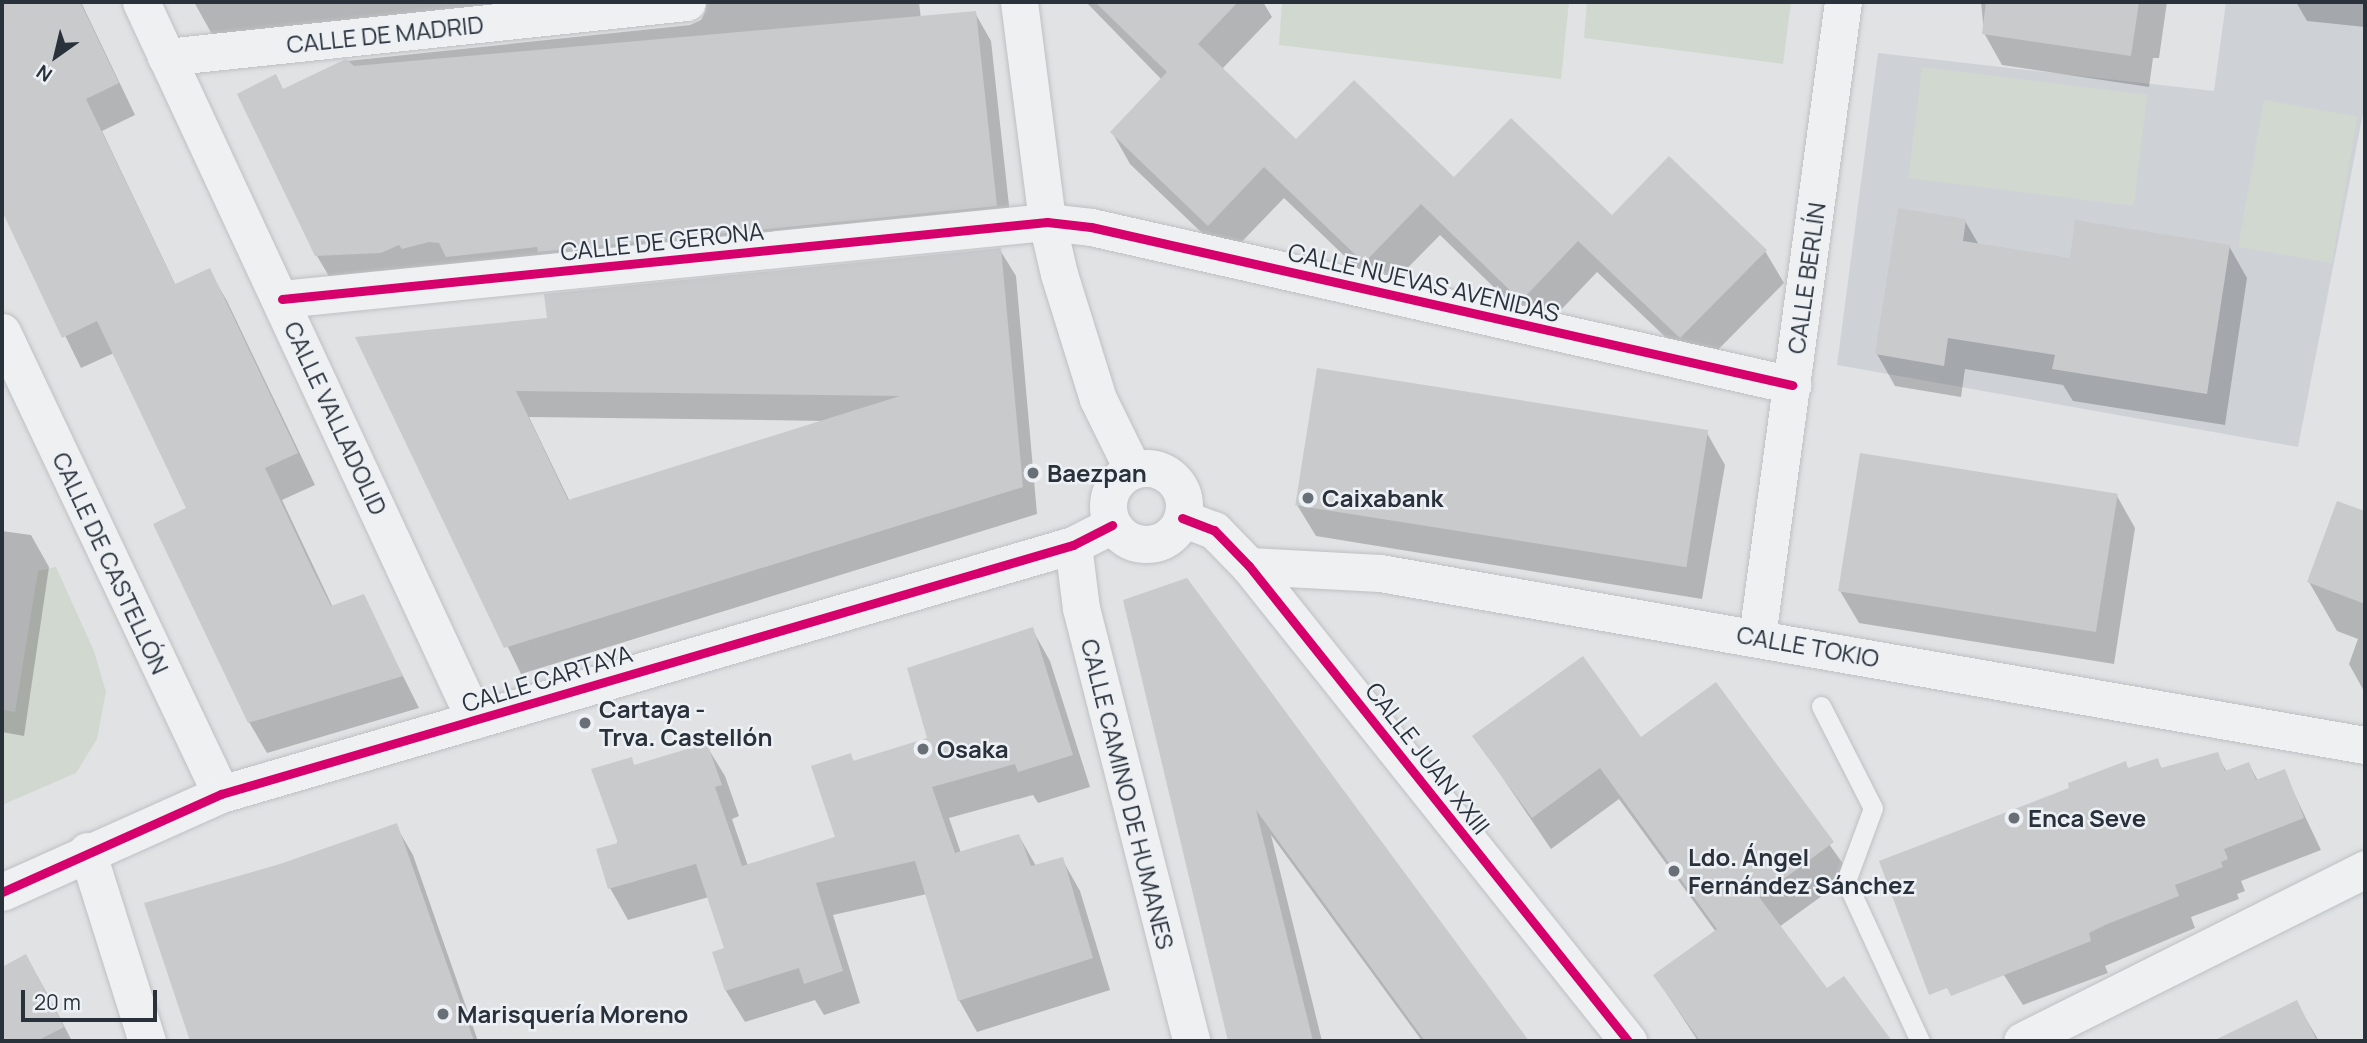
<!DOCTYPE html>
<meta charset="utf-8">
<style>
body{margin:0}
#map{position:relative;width:2367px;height:1043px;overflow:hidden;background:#e0e2e4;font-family:Manrope,sans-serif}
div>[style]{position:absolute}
.built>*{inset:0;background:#ced2d7}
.green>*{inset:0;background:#d1d8d0;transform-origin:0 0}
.shadow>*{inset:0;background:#0003}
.building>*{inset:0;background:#c8cacc;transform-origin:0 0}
.roads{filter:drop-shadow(0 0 2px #bec0c2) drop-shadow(0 0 2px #bec0c2)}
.service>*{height:19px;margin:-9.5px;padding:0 9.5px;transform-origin:9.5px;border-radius:9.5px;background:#eef0f1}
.minor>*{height:37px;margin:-18.5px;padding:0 18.5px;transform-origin:18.5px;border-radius:18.5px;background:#eef0f1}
.minor>.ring{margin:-18.5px;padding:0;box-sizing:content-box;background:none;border:37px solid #eef0f1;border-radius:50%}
.cycleway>*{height:9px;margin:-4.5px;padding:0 4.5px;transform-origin:4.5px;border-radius:4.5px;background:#d6006c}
.dots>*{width:19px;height:19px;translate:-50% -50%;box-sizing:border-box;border:4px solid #edf0f4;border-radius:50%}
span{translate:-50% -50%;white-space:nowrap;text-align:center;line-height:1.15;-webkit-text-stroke:5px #edf0f4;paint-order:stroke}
.street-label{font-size:24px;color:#29313b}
.poi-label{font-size:24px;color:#29313b;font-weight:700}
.left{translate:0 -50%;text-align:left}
.frame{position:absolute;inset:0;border:4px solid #29313b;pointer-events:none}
.north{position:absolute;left:21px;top:21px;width:70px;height:70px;-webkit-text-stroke:5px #edf0f4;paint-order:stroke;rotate:214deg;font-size:19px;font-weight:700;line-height:28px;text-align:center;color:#29313b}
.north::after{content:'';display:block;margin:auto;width:24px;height:32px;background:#29313b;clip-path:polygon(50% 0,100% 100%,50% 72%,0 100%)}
.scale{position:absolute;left:21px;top:990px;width:136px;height:32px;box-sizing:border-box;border:4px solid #29313b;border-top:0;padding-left:9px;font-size:21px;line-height:24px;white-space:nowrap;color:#29313b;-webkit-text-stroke:5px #edf0f4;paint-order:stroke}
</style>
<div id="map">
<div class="built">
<div style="clip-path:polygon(2226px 2px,2365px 2px,2365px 103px,2298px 447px,1837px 365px,1878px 53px,2214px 91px)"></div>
</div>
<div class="green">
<div style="clip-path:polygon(1282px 2px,1569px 2px,1561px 79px,1279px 45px)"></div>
<div style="clip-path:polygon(1587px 2px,1791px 2px,1783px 64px,1584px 38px)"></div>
<div style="left:1922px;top:67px;width:227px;height:112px;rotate:7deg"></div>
<div style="left:2264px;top:100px;width:95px;height:149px;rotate:10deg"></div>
<div style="clip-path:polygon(56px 567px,94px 651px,106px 692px,97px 739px,76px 773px,2px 805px,2px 710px,15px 712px,38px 571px)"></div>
</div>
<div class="shadow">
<div style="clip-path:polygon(2px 2px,81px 2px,135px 115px,102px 131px,176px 286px,209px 270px,227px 301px,315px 485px,282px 500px,329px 599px,333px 608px,363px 596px,419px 708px,267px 753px,249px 722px,189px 509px,114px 353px,81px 368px,2px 207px,2px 141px,8px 138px,2px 124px)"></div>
<div style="clip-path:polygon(194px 2px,919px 2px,921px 19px,975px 13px,991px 41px,1012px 233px,333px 283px,317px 256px,284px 91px,347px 61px,690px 25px,701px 20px,706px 10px,213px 36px)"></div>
<div style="clip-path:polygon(1086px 2px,1263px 2px,1272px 17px,1222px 69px,1296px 141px,1765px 251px,1784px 283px,1699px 369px,1597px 272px,1540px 332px,1440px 235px,1383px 293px,1284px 198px,1227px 257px,1130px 164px,1112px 132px,1162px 80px)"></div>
<div style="clip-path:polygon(1981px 2px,2167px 2px,2159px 58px,2153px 58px,2149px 87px,2002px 65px,1984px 33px)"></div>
<div style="clip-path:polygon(2296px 2px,2365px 2px,2365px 27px,2307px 21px)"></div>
<div style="clip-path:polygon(1965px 221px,1979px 245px,2071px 260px,2229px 246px,2247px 278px,2225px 425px,2073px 401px,2063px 385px,1965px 369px,1961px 397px,1895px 386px,1877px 354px)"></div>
<div style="clip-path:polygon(evenodd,1000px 250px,1016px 276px,1037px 514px,521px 674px,358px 339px,549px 320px,1000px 250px,529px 417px,689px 419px,825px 421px,570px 502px,529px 417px)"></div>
<div style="clip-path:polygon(1707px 433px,1725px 465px,1702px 599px,1316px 536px,1297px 505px)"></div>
<div style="clip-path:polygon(2117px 496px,2135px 528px,2114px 664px,1859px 623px,1840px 591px)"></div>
<div style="clip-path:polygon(2338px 503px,2365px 513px,2365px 693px,2349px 664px,2358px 639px,2337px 631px,2309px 582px)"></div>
<div style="clip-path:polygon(2px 531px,31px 535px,49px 567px,24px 736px,2px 732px)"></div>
<div style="clip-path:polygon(1125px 601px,1519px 1031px,1526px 1041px,1422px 1041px,1271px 835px,1322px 1041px,1230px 1041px)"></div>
<div style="clip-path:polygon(1032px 629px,1050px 661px,1090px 787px,1038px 803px,1033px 795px,949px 818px,961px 853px,1019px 836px,1036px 866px,1062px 859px,1080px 891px,1110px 990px,977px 1032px,959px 1000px,927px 894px,833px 915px,860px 1003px,824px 1015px,815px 1000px,745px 1022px,726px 991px,714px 953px,726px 949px,709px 897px,628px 920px,610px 888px,631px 759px,635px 767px,706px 745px,725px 776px,739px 816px,732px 819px,748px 866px,837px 838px,850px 755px,854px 762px,929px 739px)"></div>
<div style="clip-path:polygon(1716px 685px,1851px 875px,1779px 927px,1826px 991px,1843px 978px,1889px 1041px,1698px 1041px,1655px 976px,1716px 932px,1619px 799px,1551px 849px,1475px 737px,1640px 739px)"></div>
<div style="clip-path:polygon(2217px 755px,2227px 772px,2249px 764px,2258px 781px,2284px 772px,2321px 850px,2241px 881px,2245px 891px,2237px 894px,2239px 899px,2191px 917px,2195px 928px,2105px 966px,2108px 973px,2023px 1005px,1942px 878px,2129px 770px,2157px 760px,2162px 769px)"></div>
<div style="clip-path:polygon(396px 826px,413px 855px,478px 1041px,192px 1041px,146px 904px,281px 866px)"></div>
<div style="clip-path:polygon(26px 956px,48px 995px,72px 1041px,2px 1041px,2px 969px)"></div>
<div style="clip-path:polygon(2296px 1002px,2319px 1041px,2270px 1041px,2260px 1020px)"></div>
</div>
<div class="building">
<div style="clip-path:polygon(2px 2px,80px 2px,119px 83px,86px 99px,175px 284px,210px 268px,298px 453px,265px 468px,311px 566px,331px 606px,364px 594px,403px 676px,248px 723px,153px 524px,186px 508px,97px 321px,62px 338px,2px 211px)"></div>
<div style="clip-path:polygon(1095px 2px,1238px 2px,1198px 44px,1296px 139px,1354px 80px,1454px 177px,1511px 118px,1612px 215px,1669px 156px,1767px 250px,1680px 338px,1578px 241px,1521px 301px,1421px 204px,1364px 263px,1264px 167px,1208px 226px,1110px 132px,1167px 72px)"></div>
<div style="clip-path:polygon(1986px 2px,2139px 2px,2131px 56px,1982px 34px)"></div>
<div style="clip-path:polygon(976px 11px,997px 206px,538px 252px,537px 247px,446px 257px,439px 243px,429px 242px,402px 249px,399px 245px,381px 253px,315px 256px,237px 94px,276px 74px,283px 89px,346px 59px,354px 66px)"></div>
<div style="clip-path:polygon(1898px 208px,1966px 219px,1963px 241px,2070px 258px,2075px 220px,2230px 245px,2207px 394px,2052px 369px,2055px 355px,1948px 338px,1944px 366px,1875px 354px)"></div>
<div style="clip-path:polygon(evenodd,1001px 248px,1023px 487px,504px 648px,355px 337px,547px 318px,544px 294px,1001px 248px,516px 391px,673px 393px,900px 396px,568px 500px,516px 391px)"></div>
<div style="left:1317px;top:368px;width:396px;height:139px;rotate:9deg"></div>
<div style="left:1860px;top:453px;width:261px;height:140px;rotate:9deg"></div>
<div style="clip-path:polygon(2337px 501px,2365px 511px,2365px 604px,2307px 582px)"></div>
<div style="clip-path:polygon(1187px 578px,1288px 715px,1529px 1041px,1425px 1041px,1256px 810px,1313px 1041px,1228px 1041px,1123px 600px)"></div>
<div style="clip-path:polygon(1033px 627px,1073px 755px,1018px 772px,1015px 764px,932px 787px,955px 853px,1019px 834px,1031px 866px,1063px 857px,1093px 958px,958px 1001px,915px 861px,816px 883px,843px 971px,804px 984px,799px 968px,725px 991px,712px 952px,724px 948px,696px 864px,608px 889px,596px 849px,618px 843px,591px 769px,632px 757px,634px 765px,707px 743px,722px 785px,715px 787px,742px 866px,835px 837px,811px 766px,851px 753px,853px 761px,927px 738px,907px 668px)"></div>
<div style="clip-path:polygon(1583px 656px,1641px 737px,1716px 682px,1834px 842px,1759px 897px,1827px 988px,1844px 976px,1892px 1041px,1700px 1041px,1653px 975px,1717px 929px,1600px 768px,1532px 818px,1472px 736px)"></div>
<div style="clip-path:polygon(2218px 752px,2225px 771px,2249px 762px,2256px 780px,2285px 769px,2304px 818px,2224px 849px,2228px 859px,2221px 862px,2223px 867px,2175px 885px,2179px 896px,2105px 925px,2089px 933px,2091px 941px,1951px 996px,1947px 988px,1929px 995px,1879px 861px,2069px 788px,2068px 783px,2126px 761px,2128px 768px,2158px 758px,2161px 768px)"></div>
<div style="clip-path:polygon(397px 823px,474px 1041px,190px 1041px,144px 903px,280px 864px)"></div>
<div style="clip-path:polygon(26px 954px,64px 1027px,37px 1041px,2px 1041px,2px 967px)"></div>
<div style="clip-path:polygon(2297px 1000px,2317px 1041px,2213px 1041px)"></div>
</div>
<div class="roads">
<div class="service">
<div style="left:1821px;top:706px;width:114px;rotate:63deg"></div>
<div style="left:1873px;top:808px;width:78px;rotate:110.3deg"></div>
<div style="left:1846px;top:881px;width:176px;rotate:65.2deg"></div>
</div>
<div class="minor">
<div style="left:141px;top:2px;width:792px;rotate:65.05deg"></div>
<div style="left:1019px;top:2px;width:222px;rotate:82.7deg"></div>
<div style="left:1047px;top:222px;width:53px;rotate:77deg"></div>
<div style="left:1059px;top:274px;width:131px;rotate:72.7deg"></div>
<div style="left:1098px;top:399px;width:79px;rotate:63.8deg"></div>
<div style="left:166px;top:57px;width:524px;rotate:-6.03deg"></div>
<div style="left:282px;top:299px;width:769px;rotate:-5.75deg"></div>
<div style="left:1047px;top:222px;width:44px;rotate:6.5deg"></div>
<div style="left:1091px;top:227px;width:719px;rotate:12.7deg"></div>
<div style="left:2px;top:332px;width:511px;rotate:64.64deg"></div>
<div class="ring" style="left:1108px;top:468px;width:39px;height:39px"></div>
<div style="left:1182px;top:518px;width:34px;rotate:21deg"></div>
<div style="left:1214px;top:530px;width:50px;rotate:45.8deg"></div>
<div style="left:1249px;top:566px;width:608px;rotate:51.41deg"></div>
<div style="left:1073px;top:545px;width:64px;rotate:82.8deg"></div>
<div style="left:1081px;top:608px;width:447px;rotate:75.7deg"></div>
<div style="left:1249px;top:566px;width:131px;rotate:3.1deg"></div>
<div style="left:1380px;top:573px;width:1000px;rotate:9.91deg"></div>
<div style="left:1757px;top:637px;width:641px;rotate:-82.29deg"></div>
<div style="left:87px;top:851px;width:199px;rotate:72.5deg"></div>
<div style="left:2px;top:892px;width:240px;rotate:-24.1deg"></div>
<div style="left:221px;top:794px;width:888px;rotate:-16.29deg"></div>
<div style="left:1073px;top:545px;width:44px;rotate:-27.1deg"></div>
<div style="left:2022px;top:1041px;width:384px;rotate:-26.6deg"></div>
</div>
</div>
<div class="cycleway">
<div style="left:282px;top:299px;width:769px;rotate:-5.75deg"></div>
<div style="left:1047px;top:222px;width:44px;rotate:6.5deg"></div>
<div style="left:1091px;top:227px;width:719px;rotate:12.7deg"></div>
<div style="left:1182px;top:518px;width:34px;rotate:21deg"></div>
<div style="left:1214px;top:530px;width:50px;rotate:45.8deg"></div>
<div style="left:1249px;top:566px;width:608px;rotate:51.41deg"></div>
<div style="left:2px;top:892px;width:240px;rotate:-24.1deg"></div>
<div style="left:221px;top:794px;width:888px;rotate:-16.29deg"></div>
<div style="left:1073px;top:545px;width:44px;rotate:-27.1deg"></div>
</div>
<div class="dots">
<div style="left:1033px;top:473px;background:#696f76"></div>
<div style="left:1308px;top:498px;background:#696f76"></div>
<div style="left:585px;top:723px;background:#696f76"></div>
<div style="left:923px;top:749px;background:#696f76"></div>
<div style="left:2014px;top:818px;background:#696f76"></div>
<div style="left:1674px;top:871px;background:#696f76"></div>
<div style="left:443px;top:1014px;background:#696f76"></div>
</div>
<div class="street-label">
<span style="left:385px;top:34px;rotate:-6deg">CALLE DE MADRID</span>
<span style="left:662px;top:241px;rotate:-6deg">CALLE DE GERONA</span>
<span style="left:1806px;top:278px;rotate:-82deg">CALLE BERLÍN</span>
<span style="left:1424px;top:282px;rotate:13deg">CALLE NUEVAS AVENIDAS</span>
<span style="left:336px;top:418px;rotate:65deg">CALLE VALLADOLID</span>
<span style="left:111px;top:563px;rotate:65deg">CALLE DE CASTELLÓN</span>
<span style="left:1808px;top:646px;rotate:10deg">CALLE TOKIO</span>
<span style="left:547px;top:678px;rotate:-17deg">CALLE CARTAYA</span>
<span style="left:1428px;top:758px;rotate:52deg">CALLE JUAN XXIII</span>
<span style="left:1128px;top:794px;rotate:76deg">CALLE CAMINO DE HUMANES</span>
</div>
<div class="poi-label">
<span class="left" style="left:1047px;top:473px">Baezpan</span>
<span class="left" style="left:1322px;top:498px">Caixabank</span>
<span class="left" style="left:599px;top:723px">Cartaya -<br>Trva. Castellón</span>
<span class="left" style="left:937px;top:749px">Osaka</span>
<span class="left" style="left:2028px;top:818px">Enca Seve</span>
<span class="left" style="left:1688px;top:871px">Ldo. Ángel<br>Fernández Sánchez</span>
<span class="left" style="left:457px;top:1014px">Marisquería Moreno</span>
</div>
<div class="frame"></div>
<div class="north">N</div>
<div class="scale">20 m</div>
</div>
